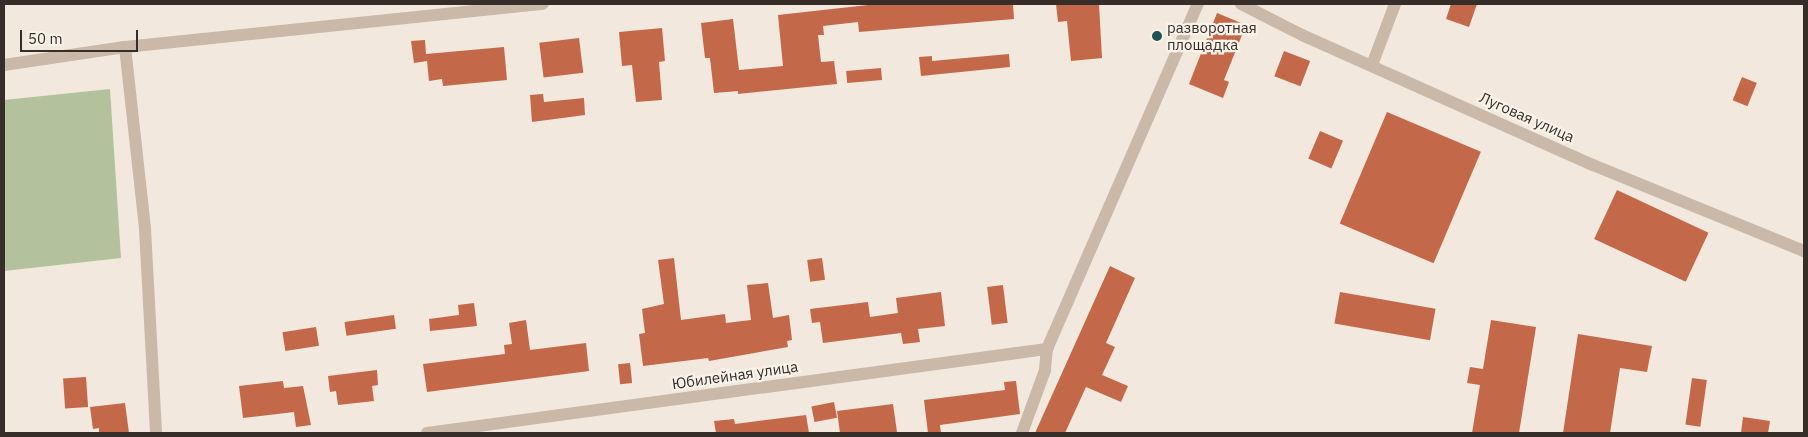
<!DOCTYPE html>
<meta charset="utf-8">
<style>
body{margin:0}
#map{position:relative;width:1808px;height:437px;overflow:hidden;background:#f2e8dd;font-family:"IBM Plex Sans",sans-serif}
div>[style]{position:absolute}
.green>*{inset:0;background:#b4c19d}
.building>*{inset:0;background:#c36849;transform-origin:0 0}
.minor>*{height:12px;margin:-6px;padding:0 6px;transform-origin:6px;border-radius:6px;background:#cab8a9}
.tertiary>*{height:12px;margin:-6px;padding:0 6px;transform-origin:6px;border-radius:6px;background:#cab8a9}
.dots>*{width:14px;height:14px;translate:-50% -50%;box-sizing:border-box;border:2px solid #f9f2e9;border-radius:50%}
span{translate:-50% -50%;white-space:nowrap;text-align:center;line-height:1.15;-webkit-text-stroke:4.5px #f9f2e9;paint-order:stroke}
.poi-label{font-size:15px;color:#372d29}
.left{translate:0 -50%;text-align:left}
.street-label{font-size:15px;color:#372d29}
.frame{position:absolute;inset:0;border:5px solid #372d29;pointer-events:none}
.scale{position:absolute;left:20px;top:30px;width:118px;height:22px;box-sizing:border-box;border:2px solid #372d29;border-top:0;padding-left:6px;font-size:15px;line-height:18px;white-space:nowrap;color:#372d29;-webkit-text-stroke:4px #f9f2e9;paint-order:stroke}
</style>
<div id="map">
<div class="green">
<div style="clip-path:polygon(110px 89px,121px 258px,4px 271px,4px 100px)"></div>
</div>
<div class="building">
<div style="clip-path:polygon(877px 4px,1013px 4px,1014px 19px,859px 32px,858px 22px,823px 26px,824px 35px,818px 35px,821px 62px,834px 61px,837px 84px,738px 94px,738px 91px,714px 93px,710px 58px,705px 58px,701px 23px,733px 19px,739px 70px,783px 66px,778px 15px)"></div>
<div style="clip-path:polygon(1056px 4px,1099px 4px,1102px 58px,1071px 61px,1067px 21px,1058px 22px)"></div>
<div style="clip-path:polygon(1451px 4px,1477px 4px,1469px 27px,1446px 19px)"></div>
<div style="clip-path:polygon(1217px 13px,1246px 25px,1224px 80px,1229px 82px,1223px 98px,1189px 84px)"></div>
<div style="clip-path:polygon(662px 28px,665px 61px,659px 62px,662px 100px,636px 102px,632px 65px,622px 66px,619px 32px)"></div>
<div style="left:579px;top:38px;width:35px;height:40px;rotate:83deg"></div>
<div style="clip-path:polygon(425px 40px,426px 54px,504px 47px,507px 80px,443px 86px,442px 79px,429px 81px,427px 61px,414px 63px,411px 41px)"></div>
<div style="left:1284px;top:51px;width:28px;height:27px;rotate:21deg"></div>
<div style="clip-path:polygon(1009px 54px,1010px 67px,921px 76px,919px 57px,932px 56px,932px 61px)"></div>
<div style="left:881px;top:68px;width:12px;height:35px;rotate:85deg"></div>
<div style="left:1742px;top:77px;width:16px;height:25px;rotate:22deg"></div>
<div style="clip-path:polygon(543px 94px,544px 102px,584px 98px,585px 115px,532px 122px,530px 95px)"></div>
<div style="left:1387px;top:112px;width:102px;height:121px;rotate:23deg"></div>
<div style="left:1320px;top:131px;width:25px;height:30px;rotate:23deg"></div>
<div style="left:1617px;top:190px;width:101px;height:54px;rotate:25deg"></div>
<div style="clip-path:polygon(674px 258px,681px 320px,725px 314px,726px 323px,751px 320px,747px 285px,768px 283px,773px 318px,789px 315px,792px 340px,787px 341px,788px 347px,709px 361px,708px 358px,643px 366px,639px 334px,645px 333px,642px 309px,664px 304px,658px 260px)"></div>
<div style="left:822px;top:258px;width:22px;height:15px;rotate:82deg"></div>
<div style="clip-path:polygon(1110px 266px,1135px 278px,1106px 343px,1115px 347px,1102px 375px,1128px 386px,1121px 402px,1086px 387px,1065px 433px,1035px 433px)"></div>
<div style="left:1003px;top:285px;width:38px;height:16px;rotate:83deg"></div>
<div style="clip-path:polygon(941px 292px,945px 326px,918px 329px,920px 342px,903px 344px,901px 333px,823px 343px,820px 322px,812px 323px,810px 309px,868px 302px,870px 317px,898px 313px,896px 298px)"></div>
<div style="left:1340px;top:292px;width:97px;height:32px;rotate:10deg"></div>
<div style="clip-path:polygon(474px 303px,477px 326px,430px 331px,429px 319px,459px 315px,458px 305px)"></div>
<div style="left:394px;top:315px;width:14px;height:50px;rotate:82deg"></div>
<div style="clip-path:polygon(526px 320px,530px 350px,586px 343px,589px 371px,427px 392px,423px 364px,505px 354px,504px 345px,512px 344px,509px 323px)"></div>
<div style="clip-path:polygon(1491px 320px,1536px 327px,1519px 433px,1472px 433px,1480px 385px,1467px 383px,1470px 367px,1483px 369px)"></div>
<div style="left:316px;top:327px;width:19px;height:34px;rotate:81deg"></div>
<div style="clip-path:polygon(1578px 334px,1652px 346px,1647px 372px,1620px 368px,1610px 433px,1563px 433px)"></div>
<div style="left:630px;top:363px;width:20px;height:12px;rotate:84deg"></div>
<div style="clip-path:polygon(377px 370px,378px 385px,372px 386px,374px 401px,338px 405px,336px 391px,330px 392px,328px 376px)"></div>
<div style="left:86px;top:377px;width:30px;height:23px;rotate:86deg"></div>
<div style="left:1692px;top:378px;width:15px;height:47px;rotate:8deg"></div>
<div style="clip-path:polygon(283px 381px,284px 388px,303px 386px,311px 425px,296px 427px,294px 412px,243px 418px,239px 386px)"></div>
<div style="clip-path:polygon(1016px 381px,1020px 414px,940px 425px,941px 433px,928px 433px,924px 400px,1005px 390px,1004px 382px)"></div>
<div style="left:834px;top:402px;width:16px;height:23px;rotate:79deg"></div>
<div style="clip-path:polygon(125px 403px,129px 433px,99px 433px,99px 428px,93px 429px,90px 407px)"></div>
<div style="clip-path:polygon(893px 404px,897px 432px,840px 433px,837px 411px)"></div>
<div style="clip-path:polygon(806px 415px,809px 433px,716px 433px,714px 421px,734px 419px,735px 424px)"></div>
<div style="clip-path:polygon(1743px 417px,1770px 421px,1768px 433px,1741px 433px)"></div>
</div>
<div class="minor">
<div style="left:125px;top:47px;width:183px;rotate:83.7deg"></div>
<div style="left:145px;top:229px;width:204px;rotate:86.9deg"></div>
<div style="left:1372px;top:65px;width:65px;rotate:-69.3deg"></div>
<div style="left:427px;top:433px;width:626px;rotate:-7.72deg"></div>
<div style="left:1022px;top:433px;width:67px;rotate:-69.9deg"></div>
<div style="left:1045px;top:370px;width:21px;rotate:-85deg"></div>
<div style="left:1047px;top:349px;width:377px;rotate:-66.4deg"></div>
</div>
<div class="tertiary">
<div style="left:1241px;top:4px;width:68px;rotate:26.9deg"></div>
<div style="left:1302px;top:35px;width:319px;rotate:24.1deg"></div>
<div style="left:1593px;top:165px;width:228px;rotate:22.2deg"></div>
<div style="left:4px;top:65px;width:122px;rotate:-8.5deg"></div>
<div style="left:125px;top:47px;width:420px;rotate:-5.9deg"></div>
</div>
<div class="dots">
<div style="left:1157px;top:36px;background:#1f5358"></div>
</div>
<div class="poi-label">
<span class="left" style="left:1167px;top:36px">разворотная<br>площадка</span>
</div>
<div class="street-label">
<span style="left:1527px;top:117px;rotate:24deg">Луговая улица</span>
<span style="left:735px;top:375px;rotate:-8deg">Юбилейная улица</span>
</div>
<div class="frame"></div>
<div class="scale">50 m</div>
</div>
